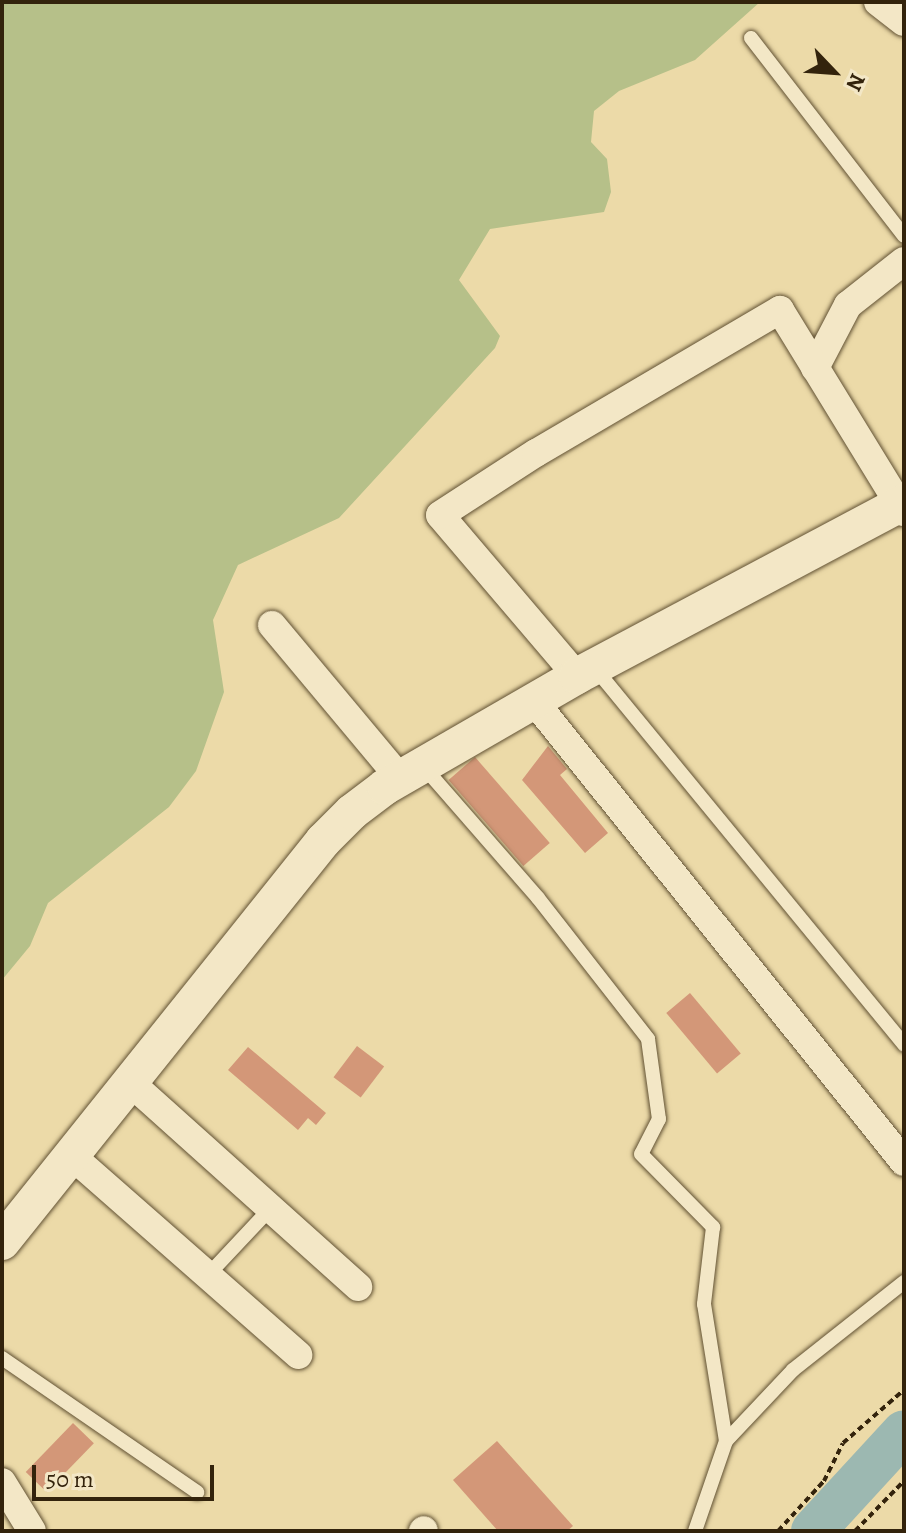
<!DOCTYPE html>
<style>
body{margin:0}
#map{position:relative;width:906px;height:1533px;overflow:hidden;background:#ecdaa8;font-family:Alegreya,serif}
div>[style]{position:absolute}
.green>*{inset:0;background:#b6c089}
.river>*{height:44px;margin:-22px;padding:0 22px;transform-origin:22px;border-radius:22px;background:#9cb8b1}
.building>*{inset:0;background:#d39778;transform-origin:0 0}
.path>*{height:4px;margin-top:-2px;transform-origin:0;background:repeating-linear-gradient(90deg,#33230c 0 6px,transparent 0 10px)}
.roads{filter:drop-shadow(0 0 2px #615133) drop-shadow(0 0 2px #615133)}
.service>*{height:14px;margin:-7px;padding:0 7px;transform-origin:7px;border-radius:7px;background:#f3e7c6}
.minor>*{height:28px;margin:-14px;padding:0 14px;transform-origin:14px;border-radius:14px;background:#f3e7c6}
.tertiary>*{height:36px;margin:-18px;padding:0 18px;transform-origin:18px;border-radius:18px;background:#f3e7c6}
span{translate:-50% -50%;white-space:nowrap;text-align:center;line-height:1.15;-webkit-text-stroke:7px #f3e7c6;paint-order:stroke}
.frame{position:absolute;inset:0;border:4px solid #33230c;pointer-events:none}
.north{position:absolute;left:794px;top:32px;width:80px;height:80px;-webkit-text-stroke:6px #f3e7c6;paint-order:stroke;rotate:115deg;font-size:22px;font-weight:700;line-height:32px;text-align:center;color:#33230c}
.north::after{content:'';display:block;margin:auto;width:28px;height:36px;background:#33230c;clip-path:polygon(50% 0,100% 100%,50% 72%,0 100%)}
.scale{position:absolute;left:32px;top:1465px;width:182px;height:36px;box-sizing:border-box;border:4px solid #33230c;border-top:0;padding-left:10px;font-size:24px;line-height:28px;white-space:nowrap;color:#33230c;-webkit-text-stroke:6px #f3e7c6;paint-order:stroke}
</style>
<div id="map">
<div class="green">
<div style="clip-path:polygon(2px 2px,760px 2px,695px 60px,619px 91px,594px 111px,591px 142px,607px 159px,611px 192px,604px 212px,490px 229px,459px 280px,500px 336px,495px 348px,339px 518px,238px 565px,213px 620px,224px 692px,196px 771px,169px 807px,48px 903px,30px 946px,2px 980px)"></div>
</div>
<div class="river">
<div style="left:813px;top:1531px;width:134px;rotate:-47.4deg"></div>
</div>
<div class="building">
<div style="clip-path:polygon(548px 746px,567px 769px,560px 775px,608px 833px,585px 853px,522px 780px)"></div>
<div style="left:475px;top:757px;width:114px;height:35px;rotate:49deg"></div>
<div style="left:690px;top:993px;width:79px;height:31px;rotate:50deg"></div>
<div style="left:357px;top:1046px;width:34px;height:39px;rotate:37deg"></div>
<div style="clip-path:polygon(248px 1047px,326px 1113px,316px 1125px,308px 1118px,298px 1130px,228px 1070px)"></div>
<div style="left:73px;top:1423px;width:29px;height:68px;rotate:44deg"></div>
<div style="clip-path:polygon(497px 1441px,573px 1526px,567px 1531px,498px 1531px,453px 1480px)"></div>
</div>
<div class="path">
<div style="left:778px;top:1531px;width:68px;rotate:-47.4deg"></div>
<div style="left:824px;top:1481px;width:42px;rotate:-63.4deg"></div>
<div style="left:843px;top:1443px;width:81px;rotate:-41deg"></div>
<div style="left:855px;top:1531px;width:70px;rotate:-45.6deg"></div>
</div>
<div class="roads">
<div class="service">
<div style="left:751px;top:38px;width:250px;rotate:52.3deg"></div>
<div style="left:594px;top:667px;width:489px;rotate:50.6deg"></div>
<div style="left:422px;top:765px;width:176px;rotate:48.9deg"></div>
<div style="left:538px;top:898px;width:179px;rotate:52deg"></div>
<div style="left:648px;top:1039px;width:81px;rotate:82.2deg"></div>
<div style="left:659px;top:1119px;width:39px;rotate:117deg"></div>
<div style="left:641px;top:1154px;width:103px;rotate:45.4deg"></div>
<div style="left:713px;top:1227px;width:78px;rotate:96.7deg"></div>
<div style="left:704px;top:1304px;width:139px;rotate:80.9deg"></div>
<div style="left:208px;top:1275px;width:91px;rotate:-46.8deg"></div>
<div style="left:2px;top:1358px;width:237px;rotate:34.5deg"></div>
<div style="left:695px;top:1531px;width:95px;rotate:-71deg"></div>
<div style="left:726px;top:1441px;width:98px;rotate:-46.7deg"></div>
<div style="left:793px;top:1370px;width:142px;rotate:-38.4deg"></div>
</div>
<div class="minor">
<div style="left:878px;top:2px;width:33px;rotate:38deg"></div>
<div style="left:815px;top:368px;width:71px;rotate:-62.4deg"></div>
<div style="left:848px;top:305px;width:71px;rotate:-38.2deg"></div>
<div style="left:272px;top:625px;width:199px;rotate:50.1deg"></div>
<div style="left:577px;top:676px;width:211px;rotate:-130.4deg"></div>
<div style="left:440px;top:515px;width:114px;rotate:-32.9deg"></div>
<div style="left:536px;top:453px;width:283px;rotate:-30.4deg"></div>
<div style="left:780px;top:310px;width:237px;rotate:58.5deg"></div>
<div style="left:534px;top:701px;width:591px;rotate:51.25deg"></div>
<div style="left:132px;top:1084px;width:304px;rotate:41.9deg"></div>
<div style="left:73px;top:1157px;width:300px;rotate:41.3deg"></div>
<div style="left:2px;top:1482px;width:57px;rotate:58.5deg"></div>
<div style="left:423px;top:1531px;width:1px;rotate:-45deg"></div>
</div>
<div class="tertiary">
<div style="left:2px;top:1242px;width:514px;rotate:-51.32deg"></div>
<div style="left:323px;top:841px;width:41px;rotate:-45deg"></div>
<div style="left:352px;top:812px;width:41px;rotate:-37.1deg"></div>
<div style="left:385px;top:787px;width:222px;rotate:-30deg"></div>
<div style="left:577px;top:676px;width:370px;rotate:-28deg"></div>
</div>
</div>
<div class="frame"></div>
<div class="north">N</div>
<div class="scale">50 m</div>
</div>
